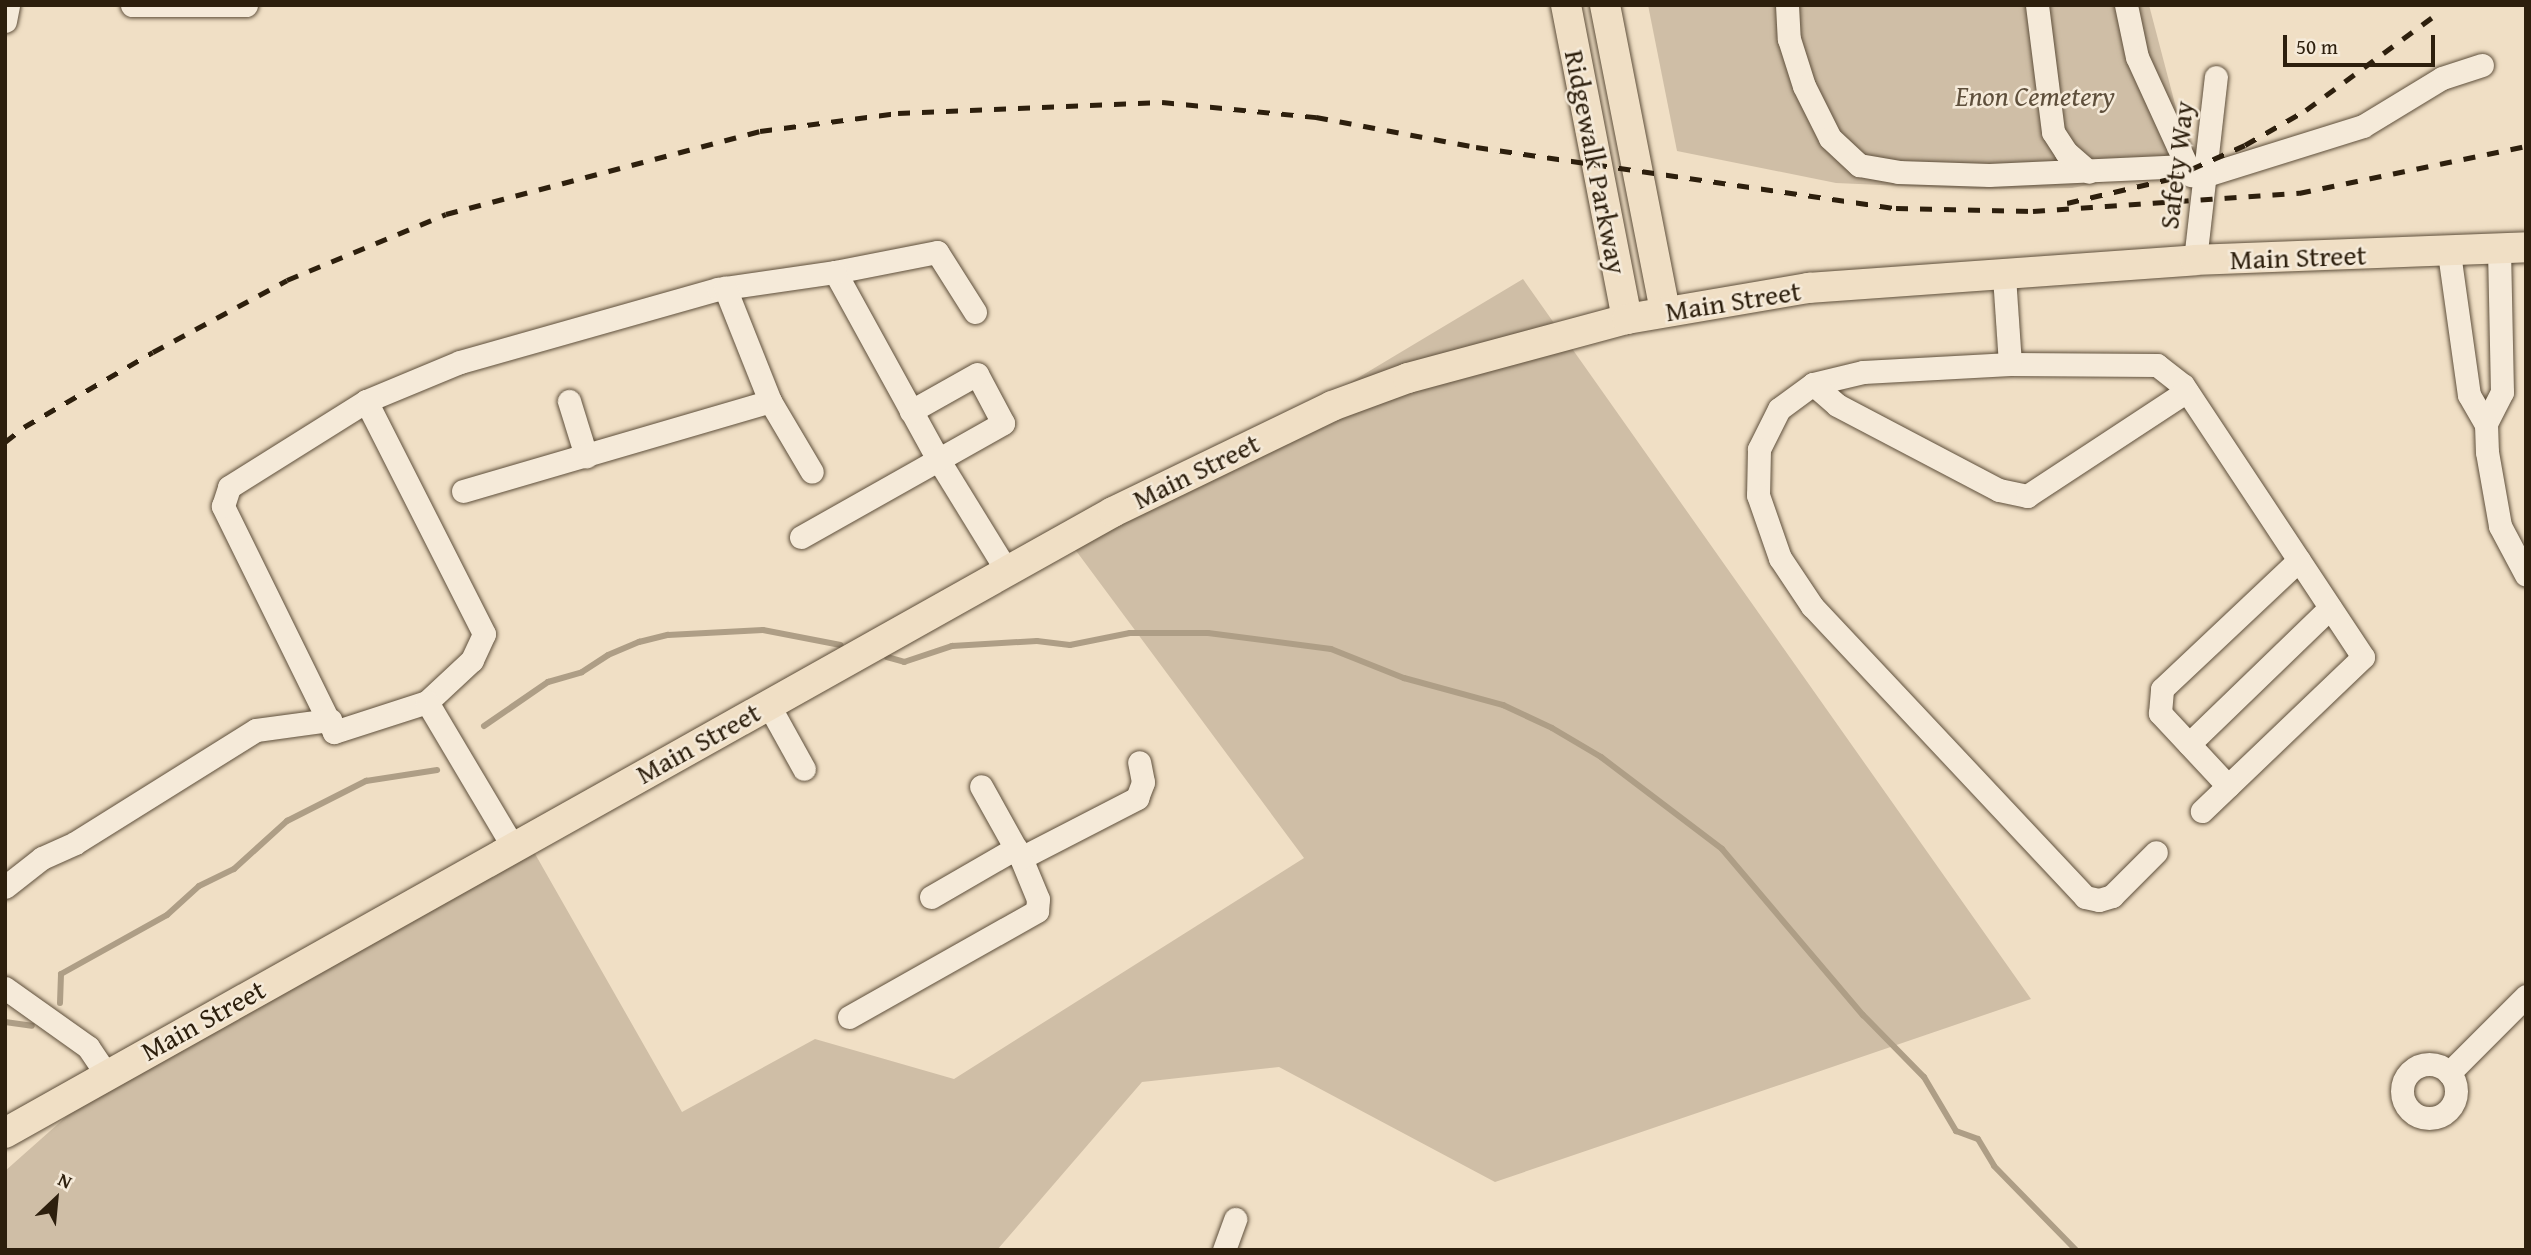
<!DOCTYPE html>
<style>
body{margin:0}
#map{position:relative;width:2531px;height:1255px;overflow:hidden;background:#f0dfc5;font-family:"Gentium Book Plus",serif}
div>[style]{position:absolute}
.green>*{inset:0;background:#cfbea6}
.stream>*{height:6px;margin:-3px;padding:0 3px;transform-origin:3px;border-radius:3px;background:#ae9e86}
.roads{filter:drop-shadow(0 0 2px #5e4f3b) drop-shadow(0 0 2px #5e4f3b)}
.minor>*{height:23px;margin:-11.5px;padding:0 11.5px;transform-origin:11.5px;border-radius:11.5px;background:#f5ead9}
.minor>.ring{margin:-11.5px;padding:0;box-sizing:content-box;background:none;border:23px solid #f5ead9;border-radius:50%}
.major>*{height:30px;margin:-15px;padding:0 15px;transform-origin:15px;border-radius:15px;background:#f0dfc5}
.rail>*{height:5px;margin-top:-2.5px;transform-origin:0;background:repeating-linear-gradient(90deg,#2d1f0d 0 12px,transparent 0 24px)}
span{translate:-50% -50%;white-space:nowrap;text-align:center;line-height:1.15;-webkit-text-stroke:5px #f5ead9;paint-order:stroke}
.park-label{font-size:28px;color:#5e4f3b;font-style:italic}
.street-label{font-size:28px;color:#2d1f0d}
.frame{position:absolute;inset:0;border:7px solid #2d1f0d;pointer-events:none}
.north{position:absolute;left:21px;top:1164px;width:70px;height:70px;-webkit-text-stroke:5px #f5ead9;paint-order:stroke;rotate:26deg;font-size:19px;font-weight:700;line-height:28px;text-align:center;color:#2d1f0d}
.north::after{content:'';display:block;margin:auto;width:24px;height:32px;background:#2d1f0d;clip-path:polygon(50% 0,100% 100%,50% 72%,0 100%)}
.scale{position:absolute;left:2283px;top:35px;width:152px;height:32px;box-sizing:border-box;border:4px solid #2d1f0d;border-top:0;padding-left:9px;font-size:21px;line-height:24px;white-space:nowrap;color:#2d1f0d;-webkit-text-stroke:5px #f5ead9;paint-order:stroke}
</style>
<div id="map">
<div class="green">
<div style="clip-path:polygon(1648px 5px,2149px 5px,2191px 165px,2072px 188px,1973px 189px,1836px 183px,1677px 151px)"></div>
<div style="clip-path:polygon(1523px 279px,2031px 999px,1495px 1182px,1279px 1067px,1142px 1082px,997px 1250px,5px 1250px,5px 1171px,103px 1084px,530px 845px,682px 1112px,815px 1039px,954px 1079px,1304px 858px,1074px 548px)"></div>
</div>
<div class="stream">
<div style="left:887px;top:657px;width:18px;rotate:16deg"></div>
<div style="left:904px;top:662px;width:51px;rotate:-18.4deg"></div>
<div style="left:952px;top:646px;width:85px;rotate:-3.4deg"></div>
<div style="left:1037px;top:641px;width:33px;rotate:7deg"></div>
<div style="left:1070px;top:645px;width:61px;rotate:-11.3deg"></div>
<div style="left:1130px;top:633px;width:78px"></div>
<div style="left:1208px;top:633px;width:124px;rotate:7.4deg"></div>
<div style="left:1331px;top:649px;width:79px;rotate:21.7deg"></div>
<div style="left:1404px;top:678px;width:103px;rotate:15.3deg"></div>
<div style="left:1503px;top:705px;width:54px;rotate:25.1deg"></div>
<div style="left:1552px;top:728px;width:57px;rotate:30.6deg"></div>
<div style="left:1601px;top:757px;width:152px;rotate:37.2deg"></div>
<div style="left:1722px;top:849px;width:218px;rotate:49.7deg"></div>
<div style="left:1863px;top:1015px;width:87px;rotate:45.5deg"></div>
<div style="left:1924px;top:1077px;width:63px;rotate:59.3deg"></div>
<div style="left:1956px;top:1131px;width:23px;rotate:20deg"></div>
<div style="left:1978px;top:1139px;width:31px;rotate:59deg"></div>
<div style="left:1994px;top:1166px;width:117px;rotate:45.7deg"></div>
<div style="left:484px;top:726px;width:78px;rotate:-34.5deg"></div>
<div style="left:548px;top:682px;width:35px;rotate:-16deg"></div>
<div style="left:582px;top:672px;width:31px;rotate:-33deg"></div>
<div style="left:608px;top:655px;width:34px;rotate:-23deg"></div>
<div style="left:639px;top:642px;width:30px;rotate:-14deg"></div>
<div style="left:668px;top:635px;width:95px;rotate:-3deg"></div>
<div style="left:763px;top:630px;width:79px;rotate:10.9deg"></div>
<div style="left:60px;top:1003px;width:29px;rotate:-88deg"></div>
<div style="left:61px;top:974px;width:121px;rotate:-29.1deg"></div>
<div style="left:167px;top:915px;width:43px;rotate:-42.2deg"></div>
<div style="left:199px;top:886px;width:39px;rotate:-26deg"></div>
<div style="left:234px;top:869px;width:72px;rotate:-42.2deg"></div>
<div style="left:287px;top:821px;width:89px;rotate:-26.9deg"></div>
<div style="left:366px;top:781px;width:72px;rotate:-8.8deg"></div>
<div style="left:5px;top:1022px;width:27px;rotate:8deg"></div>
</div>
<div class="roads">
<div class="minor">
<div style="left:132px;top:5px;width:114px"></div>
<div style="left:1787px;top:5px;width:34px;rotate:87deg"></div>
<div style="left:1789px;top:39px;width:49px;rotate:72.3deg"></div>
<div style="left:1804px;top:86px;width:58px;rotate:63.4deg"></div>
<div style="left:1830px;top:138px;width:40px;rotate:43deg"></div>
<div style="left:1859px;top:165px;width:40px;rotate:10deg"></div>
<div style="left:1898px;top:172px;width:91px;rotate:1.9deg"></div>
<div style="left:1989px;top:175px;width:197px;rotate:-2.6deg"></div>
<div style="left:2037px;top:5px;width:128px;rotate:82.8deg"></div>
<div style="left:2053px;top:132px;width:24px;rotate:57deg"></div>
<div style="left:2066px;top:152px;width:30px;rotate:41deg"></div>
<div style="left:2126px;top:5px;width:53px;rotate:78.1deg"></div>
<div style="left:2137px;top:57px;width:130px;rotate:65.4deg"></div>
<div style="left:5px;top:21px;width:16px;rotate:-79deg"></div>
<div style="left:2206px;top:175px;width:164px;rotate:-17.3deg"></div>
<div style="left:2363px;top:126px;width:92px;rotate:-31.3deg"></div>
<div style="left:2442px;top:78px;width:42px;rotate:-18deg"></div>
<div style="left:2499px;top:249px;width:143px;rotate:88.8deg"></div>
<div style="left:2502px;top:392px;width:36px;rotate:117deg"></div>
<div style="left:2486px;top:424px;width:28px;rotate:88deg"></div>
<div style="left:2487px;top:452px;width:75px;rotate:80deg"></div>
<div style="left:2500px;top:526px;width:55px;rotate:62deg"></div>
<div style="left:2449px;top:253px;width:143px;rotate:82deg"></div>
<div style="left:2469px;top:395px;width:34px;rotate:60deg"></div>
<div style="left:2195px;top:260px;width:184px;rotate:-83.5deg"></div>
<div style="left:2004px;top:276px;width:88px;rotate:86.1deg"></div>
<div style="left:2010px;top:364px;width:147px;rotate:0.4deg"></div>
<div style="left:2157px;top:365px;width:33px;rotate:38deg"></div>
<div style="left:2183px;top:385px;width:326px;rotate:56.5deg"></div>
<div style="left:2363px;top:657px;width:223px;rotate:136.3deg"></div>
<div style="left:975px;top:312px;width:71px;rotate:-122.3deg"></div>
<div style="left:937px;top:252px;width:104px;rotate:168.9deg"></div>
<div style="left:835px;top:272px;width:213px;rotate:61.2deg"></div>
<div style="left:938px;top:459px;width:132px;rotate:58.4deg"></div>
<div style="left:2010px;top:364px;width:147px;rotate:176.9deg"></div>
<div style="left:1863px;top:372px;width:51px;rotate:166.5deg"></div>
<div style="left:1813px;top:384px;width:42px;rotate:143.7deg"></div>
<div style="left:1779px;top:409px;width:45px;rotate:116.6deg"></div>
<div style="left:1759px;top:449px;width:46px;rotate:91.2deg"></div>
<div style="left:1758px;top:495px;width:67px;rotate:70.8deg"></div>
<div style="left:1780px;top:558px;width:58px;rotate:56.3deg"></div>
<div style="left:1812px;top:606px;width:399px;rotate:46.8deg"></div>
<div style="left:2085px;top:897px;width:14px;rotate:12deg"></div>
<div style="left:2099px;top:900px;width:14px;rotate:-17deg"></div>
<div style="left:2112px;top:896px;width:62px;rotate:-45deg"></div>
<div style="left:1813px;top:384px;width:32px;rotate:41deg"></div>
<div style="left:1837px;top:405px;width:183px;rotate:27.7deg"></div>
<div style="left:1999px;top:490px;width:29px;rotate:12deg"></div>
<div style="left:2027px;top:496px;width:191px;rotate:-33.3deg"></div>
<div style="left:366px;top:401px;width:261px;rotate:63.1deg"></div>
<div style="left:484px;top:634px;width:29px;rotate:115deg"></div>
<div style="left:472px;top:660px;width:62px;rotate:137deg"></div>
<div style="left:427px;top:702px;width:98px;rotate:162.1deg"></div>
<div style="left:334px;top:732px;width:252px;rotate:-116.2deg"></div>
<div style="left:223px;top:506px;width:20px;rotate:-72deg"></div>
<div style="left:229px;top:487px;width:162px;rotate:-32.1deg"></div>
<div style="left:366px;top:401px;width:102px;rotate:-22.5deg"></div>
<div style="left:460px;top:362px;width:268px;rotate:-15.8deg"></div>
<div style="left:718px;top:289px;width:118px;rotate:-8.3deg"></div>
<div style="left:569px;top:401px;width:58px;rotate:72.8deg"></div>
<div style="left:770px;top:401px;width:82px;rotate:59.4deg"></div>
<div style="left:463px;top:491px;width:320px;rotate:-16.3deg"></div>
<div style="left:770px;top:401px;width:122px;rotate:-111.7deg"></div>
<div style="left:801px;top:537px;width:232px;rotate:-29.4deg"></div>
<div style="left:1003px;top:423px;width:55px;rotate:-118deg"></div>
<div style="left:977px;top:374px;width:76px;rotate:150.7deg"></div>
<div style="left:427px;top:702px;width:169px;rotate:59.3deg"></div>
<div style="left:768px;top:704px;width:74px;rotate:61deg"></div>
<div style="left:2189px;top:744px;width:196px;rotate:-44deg"></div>
<div style="left:2228px;top:786px;width:100px;rotate:-133deg"></div>
<div style="left:2160px;top:713px;width:24px;rotate:-85deg"></div>
<div style="left:2162px;top:689px;width:188px;rotate:-43.3deg"></div>
<div style="left:1021px;top:858px;width:131px;rotate:-27.3deg"></div>
<div style="left:1137px;top:798px;width:17px;rotate:-69deg"></div>
<div style="left:1143px;top:782px;width:20px;rotate:-101deg"></div>
<div style="left:5px;top:887px;width:47px;rotate:-38.1deg"></div>
<div style="left:42px;top:858px;width:36px;rotate:-24deg"></div>
<div style="left:75px;top:843px;width:213px;rotate:-32deg"></div>
<div style="left:256px;top:730px;width:75px;rotate:-7.7deg"></div>
<div style="left:931px;top:897px;width:98px;rotate:-30deg"></div>
<div style="left:5px;top:988px;width:102px;rotate:35.4deg"></div>
<div style="left:88px;top:1047px;width:32px;rotate:56deg"></div>
<div style="left:849px;top:1017px;width:216px;rotate:-29.4deg"></div>
<div style="left:1037px;top:911px;width:12px;rotate:-85deg"></div>
<div style="left:1038px;top:899px;width:44px;rotate:-112.5deg"></div>
<div style="left:1021px;top:858px;width:82px;rotate:-119.1deg"></div>
<div class="ring" style="left:2402px;top:1064px;width:31px;height:31px"></div>
<div style="left:2449px;top:1073px;width:109px;rotate:-45deg"></div>
<div style="left:1224px;top:1250px;width:33px;rotate:-70deg"></div>
</div>
<div class="major">
<div style="left:1566px;top:5px;width:320px;rotate:79deg"></div>
<div style="left:1605px;top:5px;width:312px;rotate:78.9deg"></div>
<div style="left:5px;top:1133px;width:1270px;rotate:-29.27deg"></div>
<div style="left:1113px;top:512px;width:243px;rotate:-25.8deg"></div>
<div style="left:1332px;top:406px;width:81px;rotate:-20.2deg"></div>
<div style="left:1408px;top:378px;width:227px;rotate:-15.1deg"></div>
<div style="left:1627px;top:319px;width:185px;rotate:-9.7deg"></div>
<div style="left:1809px;top:288px;width:387px;rotate:-4.1deg"></div>
<div style="left:2195px;top:260px;width:331px;rotate:-2.2deg"></div>
</div>
</div>
<div class="rail">
<div style="left:2067px;top:203px;width:105px;rotate:-13.2deg"></div>
<div style="left:2169px;top:179px;width:83px;rotate:-24.1deg"></div>
<div style="left:2245px;top:145px;width:70px;rotate:-29.8deg"></div>
<div style="left:2306px;top:110px;width:159px;rotate:-36.3deg"></div>
<div style="left:5px;top:442px;width:24px;rotate:-38deg"></div>
<div style="left:24px;top:427px;width:149px;rotate:-30.2deg"></div>
<div style="left:153px;top:352px;width:152px;rotate:-28.2deg"></div>
<div style="left:287px;top:280px;width:172px;rotate:-22.5deg"></div>
<div style="left:446px;top:214px;width:325px;rotate:-14.8deg"></div>
<div style="left:760px;top:131px;width:139px;rotate:-7.4deg"></div>
<div style="left:898px;top:113px;width:264px;rotate:-2.4deg"></div>
<div style="left:1162px;top:102px;width:155px;rotate:5.6deg"></div>
<div style="left:1316px;top:117px;width:163px;rotate:10.6deg"></div>
<div style="left:1476px;top:147px;width:424px;rotate:8.3deg"></div>
<div style="left:1896px;top:208px;width:137px;rotate:1.3deg"></div>
<div style="left:2033px;top:211px;width:267px;rotate:-3.9deg"></div>
<div style="left:2299px;top:193px;width:232px;rotate:-11.7deg"></div>
</div>
<div class="park-label">
<span style="left:2035px;top:96px">Enon Cemetery</span>
</div>
<div class="street-label">
<span style="left:1596px;top:162px;rotate:79deg">Ridgewalk Parkway</span>
<span style="left:2176px;top:165px;rotate:-83deg">Safety Way</span>
<span style="left:2298px;top:257px;rotate:-2deg">Main Street</span>
<span style="left:1733px;top:301px;rotate:-9deg">Main Street</span>
<span style="left:1196px;top:471px;rotate:-26deg">Main Street</span>
<span style="left:698px;top:743px;rotate:-29deg">Main Street</span>
<span style="left:203px;top:1020px;rotate:-29deg">Main Street</span>
</div>
<div class="frame"></div>
<div class="north">N</div>
<div class="scale">50 m</div>
</div>
